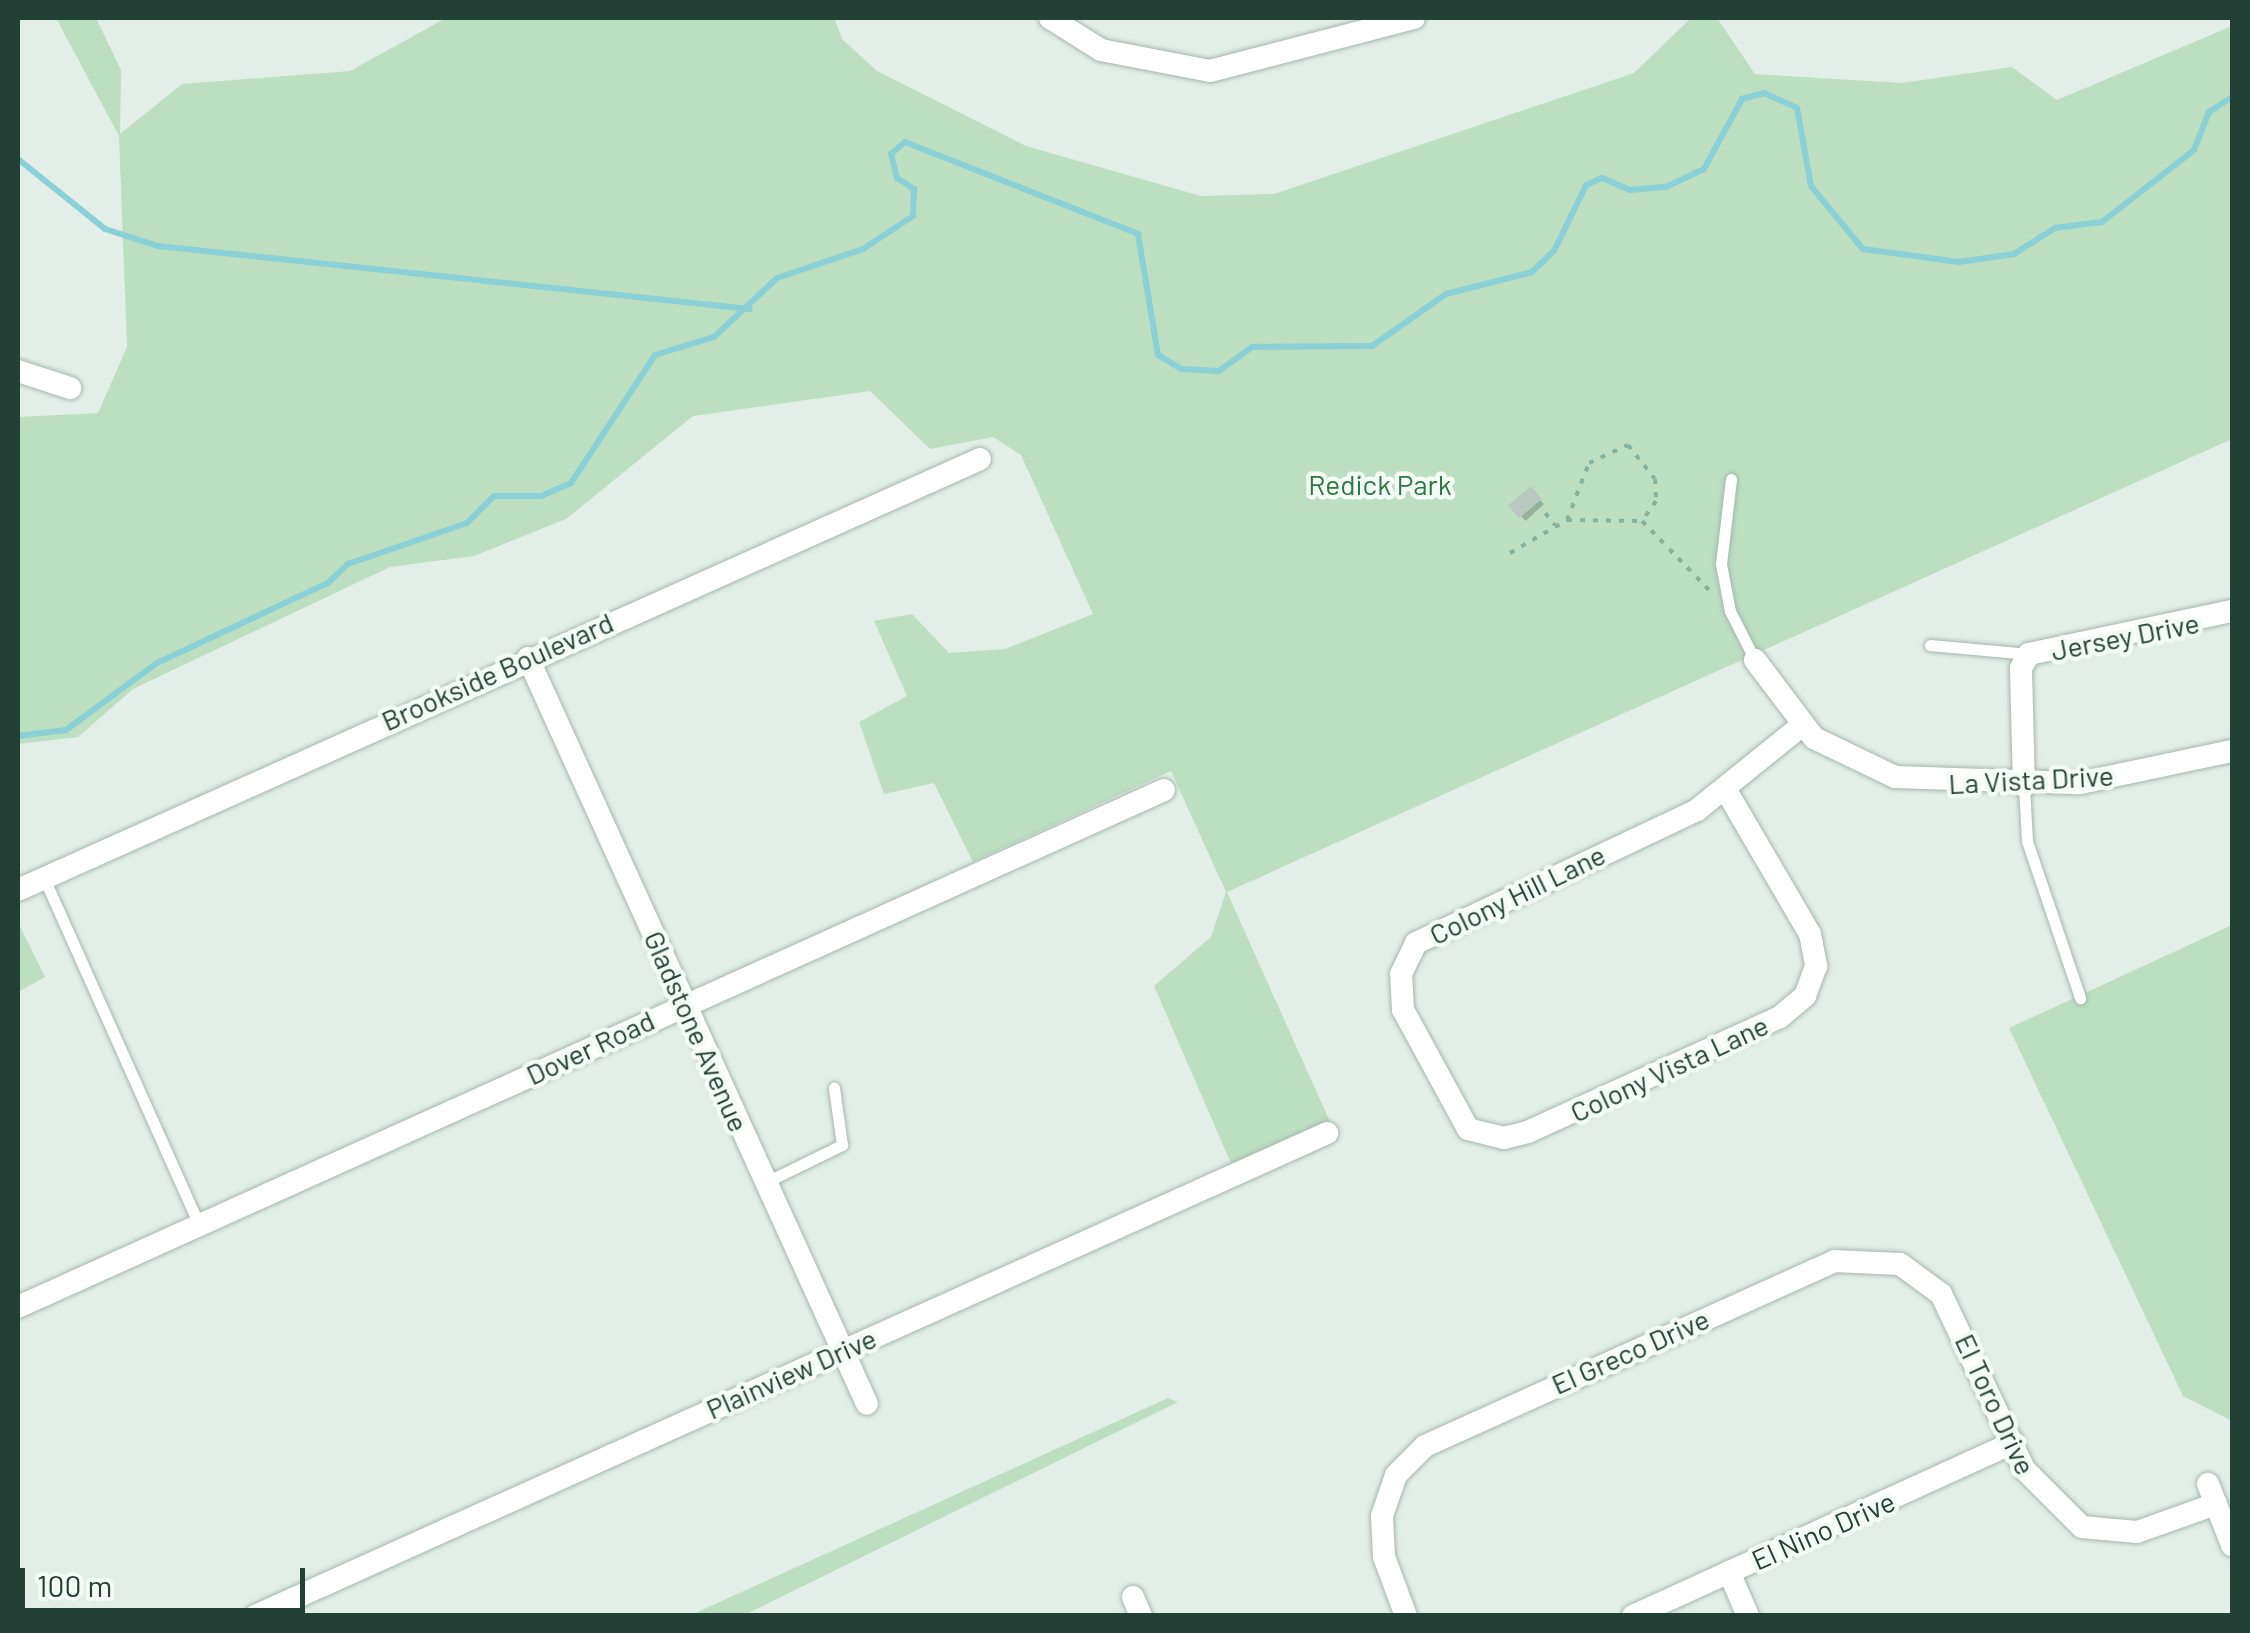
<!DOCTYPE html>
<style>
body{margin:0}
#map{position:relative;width:2250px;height:1633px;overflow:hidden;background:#e3eee8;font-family:Barlow,sans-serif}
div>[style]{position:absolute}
.green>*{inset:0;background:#bcdfc2}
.shadow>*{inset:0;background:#0003;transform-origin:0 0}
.stream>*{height:6px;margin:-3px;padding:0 3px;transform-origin:3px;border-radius:3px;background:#8ad0d4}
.building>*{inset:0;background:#b9c9c1;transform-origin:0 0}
.path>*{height:4px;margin-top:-2px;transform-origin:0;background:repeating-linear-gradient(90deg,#83b29e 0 5px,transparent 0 13px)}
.roads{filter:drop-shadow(0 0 2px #a5b6af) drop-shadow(0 0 2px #a5b6af)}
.service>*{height:11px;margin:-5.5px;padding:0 5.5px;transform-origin:5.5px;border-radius:5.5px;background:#fff}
.minor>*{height:22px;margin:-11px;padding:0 11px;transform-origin:11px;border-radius:11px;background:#fff}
span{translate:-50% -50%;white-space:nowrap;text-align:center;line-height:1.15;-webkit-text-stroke:9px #f4faf6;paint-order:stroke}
.park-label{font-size:28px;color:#2b7840}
.street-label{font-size:28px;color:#224035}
.frame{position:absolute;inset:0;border:20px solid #224035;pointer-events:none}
.scale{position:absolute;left:20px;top:1568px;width:285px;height:45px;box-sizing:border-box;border:5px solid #224035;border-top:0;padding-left:12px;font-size:30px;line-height:35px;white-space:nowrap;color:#224035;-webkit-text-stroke:8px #f4faf6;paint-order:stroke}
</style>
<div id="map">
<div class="green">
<div style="clip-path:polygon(56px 18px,96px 18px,121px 70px,120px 134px,182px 84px,350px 71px,446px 18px,834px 18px,842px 39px,877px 71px,1026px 146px,1201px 196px,1274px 194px,1634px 73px,1691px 18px,1717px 18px,1755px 74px,1902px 83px,2012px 67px,2057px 100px,2232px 26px,2232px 439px,1227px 892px,1331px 1124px,1233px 1168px,1154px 986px,1211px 937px,1226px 892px,1171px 771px,973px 862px,934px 783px,884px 794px,859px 722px,907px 696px,874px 621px,912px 614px,949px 653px,1005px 649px,1093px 614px,1021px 455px,993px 437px,930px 449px,870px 391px,693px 416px,566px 519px,474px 556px,390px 567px,133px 689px,78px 737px,18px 744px,18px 417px,98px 413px,127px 347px,119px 136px)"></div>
<div style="clip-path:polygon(18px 922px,45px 977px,18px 992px)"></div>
<div style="clip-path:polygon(2232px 925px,2232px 1421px,2183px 1396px,2009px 1028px)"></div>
<div style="clip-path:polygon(1168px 1398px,1178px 1402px,744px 1615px,691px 1615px)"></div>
</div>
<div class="shadow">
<div style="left:1531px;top:490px;width:19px;height:25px;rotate:47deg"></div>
</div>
<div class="stream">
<div style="left:18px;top:159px;width:112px;rotate:38.8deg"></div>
<div style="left:105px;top:229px;width:56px;rotate:17.8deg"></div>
<div style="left:158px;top:246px;width:595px;rotate:6.07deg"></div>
<div style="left:18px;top:736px;width:48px;rotate:-7.1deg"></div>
<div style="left:66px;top:730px;width:113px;rotate:-36.4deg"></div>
<div style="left:157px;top:663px;width:189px;rotate:-25.1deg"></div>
<div style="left:328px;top:583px;width:28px;rotate:-44deg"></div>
<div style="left:348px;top:564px;width:126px;rotate:-19deg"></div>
<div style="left:467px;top:523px;width:38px;rotate:-45deg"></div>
<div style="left:494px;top:496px;width:47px"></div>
<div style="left:541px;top:496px;width:33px;rotate:-23deg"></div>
<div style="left:571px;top:483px;width:153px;rotate:-56.7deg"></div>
<div style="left:655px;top:355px;width:62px;rotate:-17deg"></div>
<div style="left:714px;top:337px;width:86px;rotate:-43.1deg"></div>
<div style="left:777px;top:278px;width:91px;rotate:-18.6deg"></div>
<div style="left:863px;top:249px;width:60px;rotate:-33.4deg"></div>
<div style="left:913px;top:216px;width:27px;rotate:-88deg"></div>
<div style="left:914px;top:189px;width:20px;rotate:-147deg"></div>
<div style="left:897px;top:178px;width:25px;rotate:-104deg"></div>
<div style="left:891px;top:154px;width:18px;rotate:-41deg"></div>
<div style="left:905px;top:142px;width:251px;rotate:21.5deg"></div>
<div style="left:1138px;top:234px;width:123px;rotate:80.6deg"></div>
<div style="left:1158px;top:355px;width:27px;rotate:31deg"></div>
<div style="left:1181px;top:369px;width:38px;rotate:3deg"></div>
<div style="left:1219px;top:371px;width:41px;rotate:-36deg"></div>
<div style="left:1252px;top:347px;width:120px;rotate:-0.5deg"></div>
<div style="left:1372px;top:346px;width:90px;rotate:-35.1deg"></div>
<div style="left:1446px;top:294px;width:89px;rotate:-14.3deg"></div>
<div style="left:1532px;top:272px;width:30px;rotate:-44deg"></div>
<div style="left:1554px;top:251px;width:73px;rotate:-64.1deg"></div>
<div style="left:1586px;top:185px;width:17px;rotate:-24deg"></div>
<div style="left:1602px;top:178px;width:30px;rotate:23deg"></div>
<div style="left:1630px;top:190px;width:36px;rotate:-5deg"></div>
<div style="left:1666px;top:187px;width:42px;rotate:-25.3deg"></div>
<div style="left:1704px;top:169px;width:80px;rotate:-61.5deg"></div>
<div style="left:1742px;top:99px;width:23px;rotate:-15deg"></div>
<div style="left:1764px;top:93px;width:36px;rotate:24deg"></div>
<div style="left:1797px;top:108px;width:79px;rotate:79.8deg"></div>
<div style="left:1811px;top:186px;width:82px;rotate:50.5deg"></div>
<div style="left:1863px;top:249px;width:97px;rotate:7.7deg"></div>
<div style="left:1959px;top:262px;width:56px;rotate:-8.3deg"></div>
<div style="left:2014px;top:254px;width:49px;rotate:-32.4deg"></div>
<div style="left:2055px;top:228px;width:47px;rotate:-7.3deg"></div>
<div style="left:2102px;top:222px;width:117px;rotate:-38deg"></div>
<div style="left:2194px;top:150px;width:41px;rotate:-68.5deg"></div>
<div style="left:2209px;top:112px;width:27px;rotate:-33deg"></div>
</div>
<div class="building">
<div style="left:1531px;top:486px;width:17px;height:30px;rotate:50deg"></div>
</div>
<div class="path">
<div style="left:1537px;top:503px;width:28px;rotate:51deg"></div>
<div style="left:1567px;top:520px;width:61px;rotate:-68.9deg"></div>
<div style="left:1589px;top:463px;width:43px;rotate:-24.8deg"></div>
<div style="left:1628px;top:445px;width:43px;rotate:51.5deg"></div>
<div style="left:1655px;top:479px;width:22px;rotate:87deg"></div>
<div style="left:1656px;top:501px;width:24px;rotate:125deg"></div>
<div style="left:1510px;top:553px;width:66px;rotate:-30.1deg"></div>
<div style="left:1567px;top:520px;width:75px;rotate:0.8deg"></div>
<div style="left:1642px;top:521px;width:96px;rotate:45.8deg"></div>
</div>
<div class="roads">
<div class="service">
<div style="left:1731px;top:479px;width:86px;rotate:96.7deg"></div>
<div style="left:1721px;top:564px;width:48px;rotate:79.2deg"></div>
<div style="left:1730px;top:611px;width:55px;rotate:63deg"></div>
<div style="left:1930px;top:645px;width:99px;rotate:5.2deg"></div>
<div style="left:2024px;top:786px;width:55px;rotate:86.9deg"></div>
<div style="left:2027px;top:841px;width:166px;rotate:71.3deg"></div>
<div style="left:44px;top:878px;width:380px;rotate:65.9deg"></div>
<div style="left:766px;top:1182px;width:85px;rotate:-26deg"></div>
<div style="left:842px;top:1145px;width:58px;rotate:-98deg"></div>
</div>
<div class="minor">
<div style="left:1050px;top:18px;width:60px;rotate:32.1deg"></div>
<div style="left:1101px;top:50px;width:111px;rotate:10.9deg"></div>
<div style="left:1210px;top:71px;width:211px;rotate:-14.6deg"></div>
<div style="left:18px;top:371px;width:55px;rotate:18.1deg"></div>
<div style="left:528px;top:658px;width:819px;rotate:65.56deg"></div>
<div style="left:1755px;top:660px;width:98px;rotate:52.9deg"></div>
<div style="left:1814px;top:738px;width:90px;rotate:25.7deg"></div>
<div style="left:1895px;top:777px;width:185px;rotate:1.9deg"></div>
<div style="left:2080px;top:783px;width:155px;rotate:-11.9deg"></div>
<div style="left:2024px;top:786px;width:118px;rotate:-91.5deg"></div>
<div style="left:2021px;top:668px;width:16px;rotate:-60deg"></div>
<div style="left:2029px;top:654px;width:208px;rotate:-12deg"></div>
<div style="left:1727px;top:792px;width:164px;rotate:59.7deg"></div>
<div style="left:1810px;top:934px;width:33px;rotate:79deg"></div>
<div style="left:1816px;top:966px;width:32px;rotate:110deg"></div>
<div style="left:1805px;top:996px;width:33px;rotate:140deg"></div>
<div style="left:1780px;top:1017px;width:277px;rotate:155.5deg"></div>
<div style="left:1528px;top:1132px;width:25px;rotate:166deg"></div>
<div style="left:1504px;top:1138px;width:37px;rotate:-166deg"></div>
<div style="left:1468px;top:1129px;width:136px;rotate:-118.6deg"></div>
<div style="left:1403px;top:1010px;width:36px;rotate:-93deg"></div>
<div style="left:1401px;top:974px;width:34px;rotate:-64deg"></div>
<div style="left:1416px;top:943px;width:311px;rotate:-25.3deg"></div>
<div style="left:1697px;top:810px;width:134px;rotate:-38.9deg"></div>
<div style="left:18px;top:890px;width:1054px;rotate:-24.13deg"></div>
<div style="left:18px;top:1307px;width:1257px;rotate:-24.28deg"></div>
<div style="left:2208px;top:1484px;width:66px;rotate:68.5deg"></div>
<div style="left:1729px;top:1572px;width:48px;rotate:66.6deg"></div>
<div style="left:1133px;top:1597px;width:21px;rotate:67deg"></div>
<div style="left:255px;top:1616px;width:1176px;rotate:-24.25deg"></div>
<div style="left:1406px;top:1616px;width:63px;rotate:-110.4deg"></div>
<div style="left:1384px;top:1557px;width:41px;rotate:-92.8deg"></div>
<div style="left:1382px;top:1516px;width:43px;rotate:-71.1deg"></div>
<div style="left:1396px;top:1475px;width:41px;rotate:-45deg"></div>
<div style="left:1425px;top:1446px;width:449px;rotate:-24.3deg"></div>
<div style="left:1834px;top:1261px;width:66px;rotate:2.6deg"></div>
<div style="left:1900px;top:1264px;width:51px;rotate:36.2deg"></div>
<div style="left:1941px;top:1294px;width:194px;rotate:64.6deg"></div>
<div style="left:2024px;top:1469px;width:82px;rotate:45deg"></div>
<div style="left:2082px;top:1527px;width:55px;rotate:5.2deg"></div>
<div style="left:2137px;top:1532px;width:84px;rotate:-19.5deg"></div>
<div style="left:1633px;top:1616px;width:418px;rotate:-24.5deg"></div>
</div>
</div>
<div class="park-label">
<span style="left:1380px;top:484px">Redick Park</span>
</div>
<div class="street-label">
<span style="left:2125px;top:636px;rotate:-11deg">Jersey Drive</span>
<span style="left:497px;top:671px;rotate:-24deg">Brookside Boulevard</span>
<span style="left:2031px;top:779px;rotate:-3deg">La Vista Drive</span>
<span style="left:1517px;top:894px;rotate:-26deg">Colony Hill Lane</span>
<span style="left:697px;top:1031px;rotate:66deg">Gladstone Avenue</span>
<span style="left:590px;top:1047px;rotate:-25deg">Dover Road</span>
<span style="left:1669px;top:1068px;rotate:-25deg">Colony Vista Lane</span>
<span style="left:1630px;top:1351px;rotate:-24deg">El Greco Drive</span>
<span style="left:791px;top:1373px;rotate:-24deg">Plainview Drive</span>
<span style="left:1996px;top:1404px;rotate:65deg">El Toro Drive</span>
<span style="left:1823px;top:1530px;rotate:-24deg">El Nino Drive</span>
</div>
<div class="frame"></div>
<div class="scale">100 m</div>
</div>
